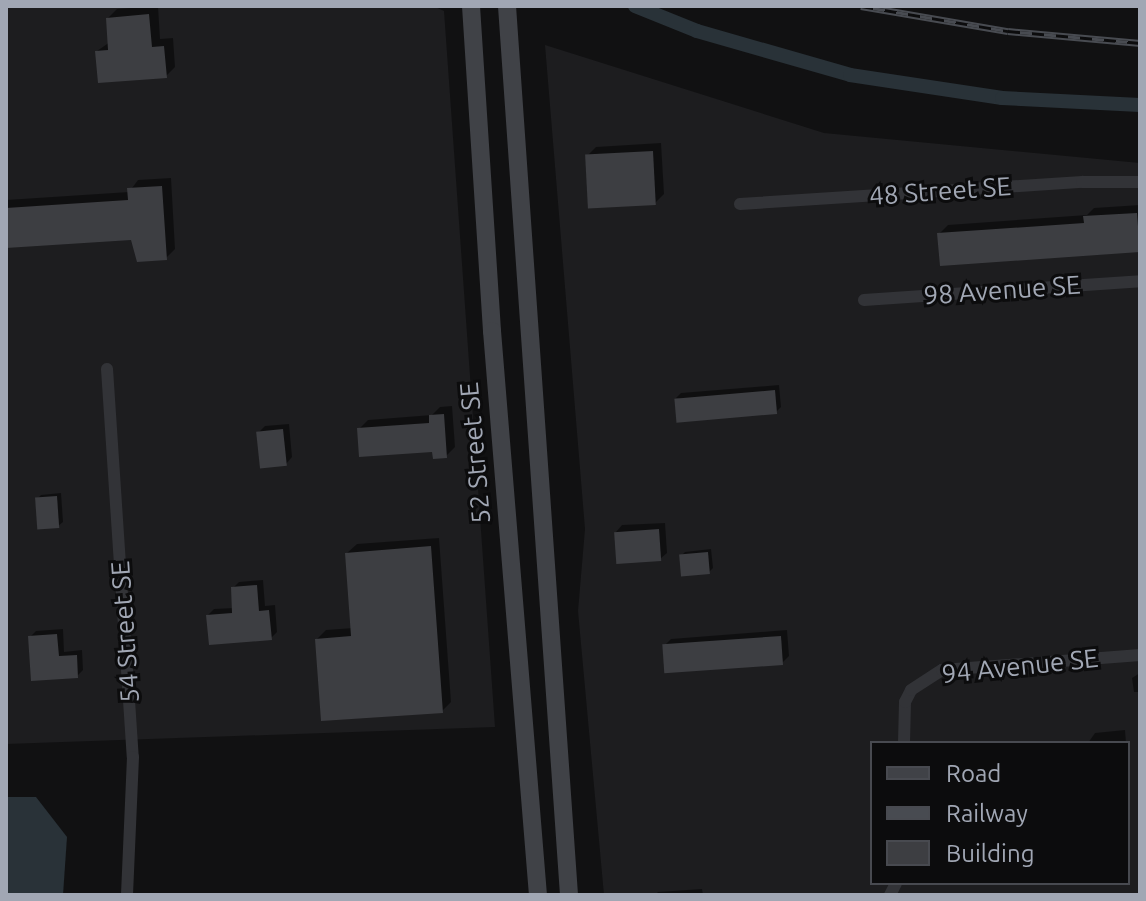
<!DOCTYPE html>
<style>
body{margin:0}
#map{position:relative;width:1146px;height:901px;overflow:hidden;background:#111112;font-family:Ubuntu,sans-serif}
div>[style]{position:absolute}
.built>*{inset:0;background:#1d1d1f}
.water>*{inset:0;background:#293238}
.shadow>*{inset:0;background:#0007}
.canal>*{height:14px;margin:-7px;padding:0 7px;transform-origin:7px;border-radius:7px;background:#293238}
.building>*{inset:0;background:#3d3e42;transform-origin:0 0}
.minor>*{height:12px;margin:-6px;padding:0 6px;transform-origin:6px;border-radius:6px;background:#323337}
.secondary>*{height:18px;margin:-9px;padding:0 9px;transform-origin:9px;border-radius:9px;background:#404247}
.rail>*{height:7px;margin-top:-3.5px;transform-origin:0;background:repeating-linear-gradient(90deg,#0c0c0d 0 12px,#484b51 0 24px);box-sizing:border-box;border-block:2px solid #484b51}
span{translate:-50% -50%;white-space:nowrap;text-align:center;line-height:1.15;-webkit-text-stroke:6px #0c0c0d;paint-order:stroke}
.street-label{font-size:26px;color:#a1a7b4}
.frame{position:absolute;inset:0;border:8px solid #a1a7b4;pointer-events:none}
.legend{position:absolute;left:870px;top:741px;width:260px;height:144px;box-sizing:border-box;background:#0c0c0d;border:2px solid #484a50;margin:0;padding:10px 14px;list-style:none;font-size:24px;color:#a1a7b4}
.legend li{display:flex;align-items:center;gap:16px;height:40px}
.legend b{width:40px;border:2px solid #484a50}
</style>
<div id="map">
<div class="built">
<div style="clip-path:polygon(6px 6px,433px 6px,444px 11px,495px 727px,6px 744px)"></div>
<div style="clip-path:polygon(evenodd,545px 45px,824px 133px,1140px 163px,1140px 895px,604px 895px,578px 611px,585px 529px,545px 45px,872px 743px,1128px 743px,1128px 883px,872px 883px,872px 743px)"></div>
</div>
<div class="water">
<div style="clip-path:polygon(6px 797px,36px 797px,67px 837px,63px 895px,6px 895px)"></div>
</div>
<div class="shadow">
<div style="clip-path:polygon(158px 6px,160px 39px,173px 38px,175px 67px,166px 76px,97px 51px,110px 42px,108px 18px,117px 9px)"></div>
<div style="clip-path:polygon(661px 143px,664px 194px,655px 203px,587px 156px,596px 147px)"></div>
<div style="clip-path:polygon(171px 178px,175px 249px,166px 258px,133px 238px,6px 246px,6px 200px,129px 192px,138px 180px)"></div>
<div style="clip-path:polygon(1140px 205px,1139px 250px,939px 234px,948px 225px,1087px 215px,1094px 208px)"></div>
<div style="clip-path:polygon(779px 385px,781px 407px,776px 412px,676px 398px,681px 393px)"></div>
<div style="clip-path:polygon(452px 406px,455px 447px,446px 456px,359px 429px,368px 420px,432px 415px,440px 407px)"></div>
<div style="clip-path:polygon(289px 424px,292px 457px,286px 464px,258px 433px,265px 426px)"></div>
<div style="clip-path:polygon(61px 493px,63px 522px,58px 526px,37px 499px,41px 495px)"></div>
<div style="clip-path:polygon(665px 523px,667px 553px,660px 559px,616px 532px,622px 525px)"></div>
<div style="clip-path:polygon(439px 538px,451px 702px,442px 711px,317px 639px,326px 630px,353px 628px,347px 553px,357px 544px)"></div>
<div style="clip-path:polygon(711px 549px,713px 568px,709px 572px,681px 556px,685px 552px)"></div>
<div style="clip-path:polygon(263px 580px,265px 606px,275px 605px,277px 632px,271px 638px,208px 615px,214px 609px,234px 608px,233px 588px,239px 582px)"></div>
<div style="clip-path:polygon(63px 629px,64px 652px,82px 650px,83px 670px,77px 676px,30px 637px,36px 631px)"></div>
<div style="clip-path:polygon(787px 630px,789px 656px,782px 663px,664px 646px,671px 639px)"></div>
<div style="clip-path:polygon(1140px 673px,1140px 692px,1134px 692px,1132px 678px)"></div>
<div style="clip-path:polygon(1125px 730px,1126px 743px,1088px 743px,1095px 733px)"></div>
<div style="clip-path:polygon(702px 889px,703px 895px,655px 895px,658px 892px)"></div>
</div>
<div class="canal">
<div style="left:635px;top:6px;width:67px;rotate:22deg"></div>
<div style="left:697px;top:31px;width:159px;rotate:16deg"></div>
<div style="left:850px;top:75px;width:154px;rotate:8.6deg"></div>
<div style="left:1002px;top:98px;width:138px;rotate:2.9deg"></div>
</div>
<div class="building">
<div style="clip-path:polygon(149px 14px,152px 47px,164px 46px,167px 78px,98px 83px,95px 51px,108px 50px,106px 18px)"></div>
<div style="left:653px;top:151px;width:54px;height:68px;rotate:87deg"></div>
<div style="clip-path:polygon(162px 186px,167px 260px,137px 262px,131px 240px,6px 248px,6px 208px,128px 200px,127px 188px)"></div>
<div style="clip-path:polygon(1137px 213px,1140px 252px,940px 266px,937px 233px,1084px 223px,1083px 216px)"></div>
<div style="left:775px;top:390px;width:24px;height:101px;rotate:85deg"></div>
<div style="clip-path:polygon(444px 414px,447px 458px,433px 459px,432px 452px,359px 457px,357px 428px,429px 423px,429px 415px)"></div>
<div style="left:283px;top:429px;width:37px;height:27px;rotate:84deg"></div>
<div style="left:57px;top:496px;width:32px;height:22px;rotate:86deg"></div>
<div style="left:659px;top:529px;width:32px;height:45px;rotate:86deg"></div>
<div style="clip-path:polygon(431px 546px,443px 713px,321px 721px,315px 639px,351px 636px,345px 553px)"></div>
<div style="left:708px;top:552px;width:22px;height:29px;rotate:85deg"></div>
<div style="clip-path:polygon(257px 585px,259px 611px,269px 610px,272px 640px,209px 645px,206px 615px,232px 613px,231px 587px)"></div>
<div style="clip-path:polygon(57px 634px,59px 656px,77px 655px,78px 678px,31px 681px,28px 636px)"></div>
<div style="left:781px;top:636px;width:29px;height:119px;rotate:86deg"></div>
</div>
<div class="minor">
<div style="left:740px;top:204px;width:343px;rotate:-3.7deg"></div>
<div style="left:1082px;top:182px;width:58px"></div>
<div style="left:864px;top:300px;width:277px;rotate:-3.9deg"></div>
<div style="left:107px;top:369px;width:389px;rotate:86.2deg"></div>
<div style="left:133px;top:757px;width:138px;rotate:92.5deg"></div>
<div style="left:904px;top:743px;width:41px;rotate:-88.6deg"></div>
<div style="left:905px;top:702px;width:13px;rotate:-63deg"></div>
<div style="left:911px;top:690px;width:37px;rotate:-33deg"></div>
<div style="left:942px;top:670px;width:199px;rotate:-4.3deg"></div>
<div style="left:890px;top:895px;width:13px;rotate:-63deg"></div>
</div>
<div class="secondary">
<div style="left:471px;top:6px;width:326px;rotate:86.3deg"></div>
<div style="left:492px;top:331px;width:566px;rotate:85.34deg"></div>
<div style="left:507px;top:6px;width:891px;rotate:86.01deg"></div>
</div>
<div class="rail">
<div style="left:861px;top:6px;width:149px;rotate:9.7deg"></div>
<div style="left:1008px;top:31px;width:133px;rotate:5.2deg"></div>
</div>
<div class="street-label">
<span style="left:940px;top:191px;rotate:-4deg">48 Street SE</span>
<span style="left:1002px;top:290px;rotate:-4deg">98 Avenue SE</span>
<span style="left:475px;top:453px;rotate:-95deg">52 Street SE</span>
<span style="left:125px;top:632px;rotate:-94deg">54 Street SE</span>
<span style="left:1020px;top:666px;rotate:-6deg">94 Avenue SE</span>
</div>
<div class="frame"></div>
<ul class="legend">
<li><b style="height:10px;background:#404247"></b>Road</li>
<li><b style="height:10px;background:#484b51"></b>Railway</li>
<li><b style="height:22px;background:#3d3e42"></b>Building</li>
</ul>
</div>
